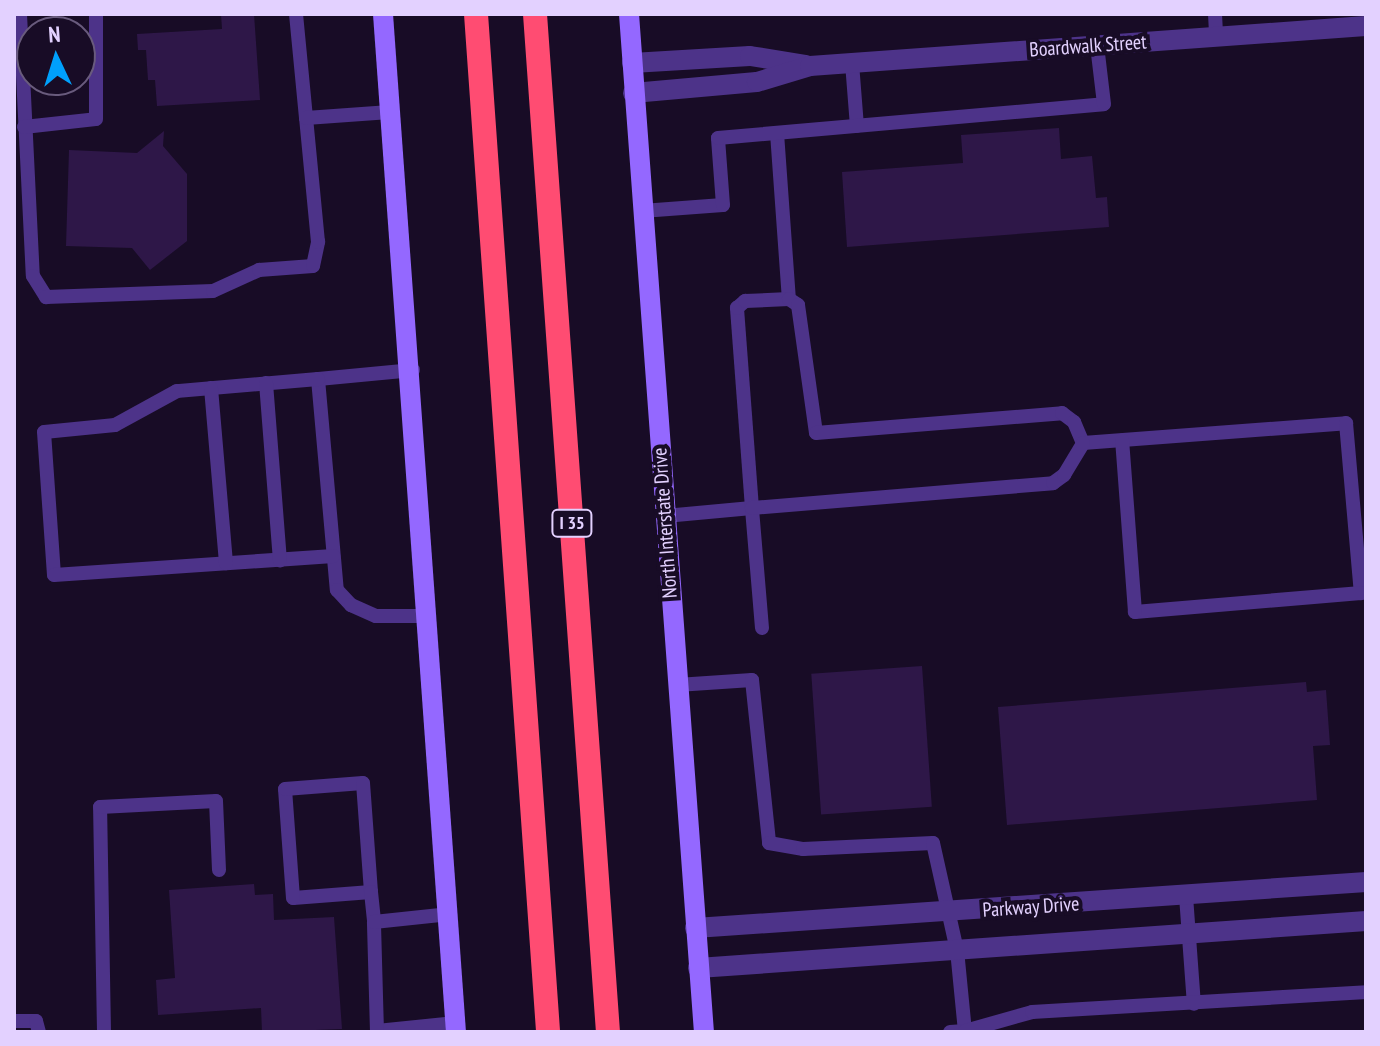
<!DOCTYPE html>
<style>
body{margin:0}
#map{position:relative;width:1380px;height:1046px;overflow:hidden;background:#180c26;font-family:"PT Sans Narrow",sans-serif}
div>[style]{position:absolute}
.building>*{inset:0;background:#2e1748;transform-origin:0 0}
.service>*{height:14px;margin:-7px;padding:0 7px;transform-origin:7px;border-radius:7px;background:#4d3389}
.tertiary>*{height:20px;margin:-10px;padding:0 10px;transform-origin:10px;border-radius:10px;background:#4d3389}
.secondary>*{height:20px;margin:-10px;padding:0 10px;transform-origin:10px;border-radius:10px;background:#9468ff}
.motorway>*{height:24px;margin:-12px;padding:0 12px;transform-origin:12px;border-radius:12px;background:#ff4c72}
span{translate:-50% -50%;white-space:nowrap;text-align:center;line-height:1.15;-webkit-text-stroke:8px #180c26;paint-order:stroke}
.shield-label span{padding:2px 6px;background:#180c26;border:2px solid;border-radius:6px;-webkit-text-stroke-width:0}
.shield-label{font-size:18px;color:#e3d1ff;font-weight:700}
.street-label{font-size:20px;color:#e3d1ff}
.frame{position:absolute;inset:0;border:16px solid #e3d1ff;pointer-events:none}
.north{position:absolute;left:16px;top:16px;width:80px;height:80px;box-sizing:border-box;background:#180c26;border:2px solid #695b7d;border-radius:50%;rotate:356deg;font-size:22px;font-weight:700;line-height:32px;text-align:center;color:#e3d1ff}
.north::after{content:'';display:block;margin:auto;width:28px;height:36px;background:#00a0fc;clip-path:polygon(50% 0,100% 100%,50% 72%,0 100%)}
</style>
<div id="map">
<div class="building">
<div style="clip-path:polygon(221px 14px,254px 14px,260px 100px,157px 106px,155px 80px,148px 80px,146px 50px,138px 50px,137px 34px,222px 29px)"></div>
<div style="clip-path:polygon(1059px 128px,1061px 159px,1092px 156px,1096px 198px,1107px 197px,1109px 227px,847px 247px,842px 172px,963px 163px,961px 135px)"></div>
<div style="clip-path:polygon(164px 131px,163px 146px,187px 174px,187px 241px,150px 270px,132px 248px,66px 246px,69px 150px,137px 153px)"></div>
<div style="left:922px;top:666px;width:141px;height:111px;rotate:86deg"></div>
<div style="clip-path:polygon(1306px 682px,1307px 692px,1326px 690px,1330px 745px,1313px 746px,1317px 800px,1007px 825px,998px 707px)"></div>
<div style="clip-path:polygon(254px 884px,255px 895px,273px 894px,274px 920px,334px 917px,342px 1029px,262px 1032px,261px 1008px,158px 1015px,156px 980px,175px 978px,169px 890px)"></div>
</div>
<div class="service">
<div style="left:20px;top:14px;width:262px;rotate:87.2deg"></div>
<div style="left:33px;top:276px;width:25px;rotate:58deg"></div>
<div style="left:46px;top:297px;width:167px;rotate:-2.1deg"></div>
<div style="left:213px;top:291px;width:51px;rotate:-24.5deg"></div>
<div style="left:259px;top:270px;width:54px;rotate:-4.2deg"></div>
<div style="left:313px;top:266px;width:25px;rotate:-78deg"></div>
<div style="left:318px;top:242px;width:125px;rotate:-95.5deg"></div>
<div style="left:296px;top:14px;width:104px;rotate:84.5deg"></div>
<div style="left:306px;top:118px;width:84px;rotate:-4.1deg"></div>
<div style="left:1215px;top:14px;width:22px;rotate:87deg"></div>
<div style="left:852px;top:63px;width:63px;rotate:85.5deg"></div>
<div style="left:24px;top:127px;width:72px;rotate:-6.3deg"></div>
<div style="left:96px;top:119px;width:105px;rotate:-90deg"></div>
<div style="left:777px;top:133px;width:166px;rotate:85.9deg"></div>
<div style="left:642px;top:211px;width:81px;rotate:-4.2deg"></div>
<div style="left:723px;top:205px;width:67px;rotate:-94.3deg"></div>
<div style="left:718px;top:138px;width:387px;rotate:-5deg"></div>
<div style="left:1104px;top:104px;width:59px;rotate:-96.8deg"></div>
<div style="left:413px;top:370px;width:95px;rotate:174.6deg"></div>
<div style="left:318px;top:379px;width:212px;rotate:84.9deg"></div>
<div style="left:337px;top:590px;width:21px;rotate:47deg"></div>
<div style="left:351px;top:605px;width:27px;rotate:24deg"></div>
<div style="left:376px;top:616px;width:53px"></div>
<div style="left:318px;top:379px;width:142px;rotate:175.1deg"></div>
<div style="left:177px;top:391px;width:71px;rotate:151.3deg"></div>
<div style="left:115px;top:425px;width:71px;rotate:174.4deg"></div>
<div style="left:44px;top:432px;width:143px;rotate:86deg"></div>
<div style="left:54px;top:575px;width:280px;rotate:-3.9deg"></div>
<div style="left:266px;top:383px;width:178px;rotate:85.5deg"></div>
<div style="left:211px;top:388px;width:176px;rotate:85.1deg"></div>
<div style="left:665px;top:516px;width:87px;rotate:-5.3deg"></div>
<div style="left:752px;top:508px;width:201px;rotate:-94.3deg"></div>
<div style="left:737px;top:308px;width:11px;rotate:-41deg"></div>
<div style="left:745px;top:301px;width:44px;rotate:-2.6deg"></div>
<div style="left:789px;top:299px;width:11px;rotate:34deg"></div>
<div style="left:798px;top:305px;width:129px;rotate:82deg"></div>
<div style="left:816px;top:433px;width:247px;rotate:-4.6deg"></div>
<div style="left:1062px;top:413px;width:15px;rotate:37deg"></div>
<div style="left:1074px;top:422px;width:23px;rotate:67deg"></div>
<div style="left:1083px;top:443px;width:264px;rotate:-4.3deg"></div>
<div style="left:1346px;top:423px;width:171px;rotate:85deg"></div>
<div style="left:1361px;top:593px;width:227px;rotate:175.2deg"></div>
<div style="left:1135px;top:612px;width:172px;rotate:-94.3deg"></div>
<div style="left:762px;top:628px;width:120px;rotate:-94.8deg"></div>
<div style="left:752px;top:508px;width:302px;rotate:-4.7deg"></div>
<div style="left:1053px;top:483px;width:14px;rotate:-36deg"></div>
<div style="left:1064px;top:475px;width:37px;rotate:-59deg"></div>
<div style="left:677px;top:685px;width:75px;rotate:-3.8deg"></div>
<div style="left:752px;top:680px;width:164px;rotate:84deg"></div>
<div style="left:769px;top:843px;width:35px;rotate:10deg"></div>
<div style="left:803px;top:849px;width:130px;rotate:-2.6deg"></div>
<div style="left:933px;top:843px;width:110px;rotate:77.4deg"></div>
<div style="left:957px;top:950px;width:81px;rotate:84.4deg"></div>
<div style="left:965px;top:1031px;width:15px;rotate:176deg"></div>
<div style="left:371px;top:892px;width:78px;rotate:175.6deg"></div>
<div style="left:293px;top:898px;width:109px;rotate:-94.2deg"></div>
<div style="left:285px;top:789px;width:78px;rotate:-4.4deg"></div>
<div style="left:363px;top:783px;width:109px;rotate:85.8deg"></div>
<div style="left:371px;top:892px;width:30px;rotate:84deg"></div>
<div style="left:1186px;top:896px;width:108px;rotate:85.8deg"></div>
<div style="left:14px;top:1021px;width:22px"></div>
<div style="left:36px;top:1021px;width:11px;rotate:75deg"></div>
<div style="left:377px;top:1031px;width:79px;rotate:-5.8deg"></div>
<div style="left:965px;top:1031px;width:70px;rotate:-15.8deg"></div>
<div style="left:1032px;top:1012px;width:335px;rotate:-3.4deg"></div>
<div style="left:104px;top:1032px;width:225px;rotate:-91deg"></div>
<div style="left:100px;top:807px;width:116px;rotate:-3deg"></div>
<div style="left:216px;top:801px;width:69px;rotate:87.5deg"></div>
<div style="left:377px;top:1032px;width:110px;rotate:-91.6deg"></div>
<div style="left:374px;top:922px;width:76px;rotate:-6deg"></div>
</div>
<div class="tertiary">
<div style="left:632px;top:63px;width:118px;rotate:-3.4deg"></div>
<div style="left:750px;top:56px;width:57px;rotate:9.1deg"></div>
<div style="left:633px;top:93px;width:124px;rotate:-5.1deg"></div>
<div style="left:757px;top:82px;width:55px;rotate:-16.8deg"></div>
<div style="left:810px;top:66px;width:557px;rotate:-4.11deg"></div>
<div style="left:695px;top:928px;width:673px;rotate:-3.92deg"></div>
<div style="left:698px;top:968px;width:670px;rotate:-4.02deg"></div>
</div>
<div class="secondary">
<div style="left:383px;top:14px;width:1021px;rotate:85.9deg"></div>
<div style="left:629px;top:14px;width:1021px;rotate:85.79deg"></div>
</div>
<div class="motorway">
<div style="left:476px;top:14px;width:1021px;rotate:85.95deg"></div>
<div style="left:535px;top:14px;width:1021px;rotate:85.9deg"></div>
</div>
<div class="shield-label">
<span style="left:572px;top:523px">I 35</span>
</div>
<div class="street-label">
<span style="left:1088px;top:46px;rotate:-4deg">Boardwalk Street</span>
<span style="left:665px;top:523px;rotate:-94deg">North Interstate Drive</span>
<span style="left:1031px;top:907px;rotate:-4deg">Parkway Drive</span>
</div>
<div class="frame"></div>
<div class="north">N</div>
</div>
